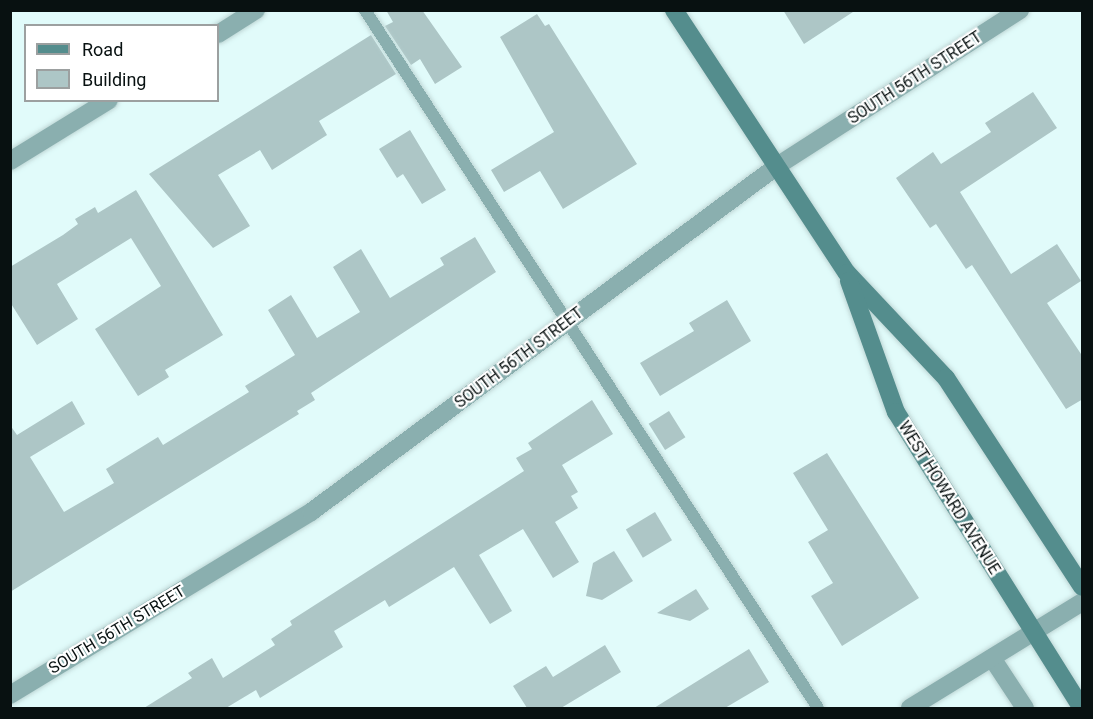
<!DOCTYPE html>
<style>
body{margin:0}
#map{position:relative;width:1093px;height:719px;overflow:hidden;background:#e1fbfa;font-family:Roboto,sans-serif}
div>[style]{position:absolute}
.building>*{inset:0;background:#adc6c6;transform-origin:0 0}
.roads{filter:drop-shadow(0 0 2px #bed6d5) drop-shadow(0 0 2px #bed6d5)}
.lane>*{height:12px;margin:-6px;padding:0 6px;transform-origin:6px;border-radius:6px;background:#8aafaf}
.street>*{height:18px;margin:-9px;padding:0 9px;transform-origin:9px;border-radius:9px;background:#8aafaf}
.secondary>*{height:18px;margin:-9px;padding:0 9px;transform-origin:9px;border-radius:9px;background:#548d8d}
span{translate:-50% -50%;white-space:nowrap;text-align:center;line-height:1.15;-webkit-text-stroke:4.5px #fff;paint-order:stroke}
.street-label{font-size:16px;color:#081111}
.frame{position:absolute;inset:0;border:12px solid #081111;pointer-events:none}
.legend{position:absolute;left:24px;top:24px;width:195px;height:78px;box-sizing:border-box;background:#fff;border:2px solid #9ca0a0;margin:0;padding:8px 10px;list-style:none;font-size:18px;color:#081111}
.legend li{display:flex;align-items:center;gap:12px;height:30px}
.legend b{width:30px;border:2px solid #9ca0a0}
</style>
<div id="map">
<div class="building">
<div style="clip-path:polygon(386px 10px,422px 10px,462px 67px,435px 84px,420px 59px,411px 65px,385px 26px,393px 22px)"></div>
<div style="clip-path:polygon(783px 10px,856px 10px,804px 44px)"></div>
<div style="clip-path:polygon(537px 14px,545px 26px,549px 24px,637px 164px,563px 209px,540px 171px,504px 192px,491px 170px,554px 132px,500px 37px)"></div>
<div style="clip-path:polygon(371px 35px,396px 74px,319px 121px,327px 135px,272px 170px,260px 150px,218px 175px,250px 226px,213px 248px,149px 174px)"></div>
<div style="clip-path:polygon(1033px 92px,1057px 128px,960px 192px,1011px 274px,1057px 244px,1081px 281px,1047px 303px,1083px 357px,1083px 399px,1066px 409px,972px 265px,966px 269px,936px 224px,930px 228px,896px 178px,933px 152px,941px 164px,991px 132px,985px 123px)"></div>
<div style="clip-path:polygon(410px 130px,446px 190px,422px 204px,403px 174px,397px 178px,379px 149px)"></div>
<div style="clip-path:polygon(136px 190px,223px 335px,165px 370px,169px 377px,138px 396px,95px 329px,161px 286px,131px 238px,57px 284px,78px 319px,37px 345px,10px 302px,10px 267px,63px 235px,78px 224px,75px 219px,95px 207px,98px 213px)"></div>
<div style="clip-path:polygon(475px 237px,496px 272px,311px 393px,315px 400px,297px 411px,299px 414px,10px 592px,10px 425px,17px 435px,72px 401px,85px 424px,30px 457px,64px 512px,114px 483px,106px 469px,158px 437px,163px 445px,249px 392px,245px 386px,295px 355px,268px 310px,291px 295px,317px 338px,360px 312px,333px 267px,361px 249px,390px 298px,444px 265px,440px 258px)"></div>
<div style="clip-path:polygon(727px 300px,751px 341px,660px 396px,640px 363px,694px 331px,689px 323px)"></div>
<div style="clip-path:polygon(592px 400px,613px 434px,562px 465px,578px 492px,571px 496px,578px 508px,555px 522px,579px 562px,553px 578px,523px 529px,479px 555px,512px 611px,490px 624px,454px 567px,389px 607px,385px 600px,334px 631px,343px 647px,260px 698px,256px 690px,226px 708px,144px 708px,192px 678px,188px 673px,212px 658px,223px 678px,275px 645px,271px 639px,292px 625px,290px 621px,524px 471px,516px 458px,532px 449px,528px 443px)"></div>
<div style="left:669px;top:411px;width:31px;height:24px;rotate:58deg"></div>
<div style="clip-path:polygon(827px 453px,919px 598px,842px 646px,811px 596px,833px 583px,808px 542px,828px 530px,793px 473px)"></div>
<div style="left:655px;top:512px;width:33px;height:34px;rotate:59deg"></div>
<div style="clip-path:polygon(614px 551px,633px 581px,602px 600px,586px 596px,593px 563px)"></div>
<div style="clip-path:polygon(696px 589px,709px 609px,690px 621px,657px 613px)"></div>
<div style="clip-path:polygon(605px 645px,621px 672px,561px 708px,527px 708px,513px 686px,546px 666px,553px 677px)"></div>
<div style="clip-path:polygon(749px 649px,769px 682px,725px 708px,654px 708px)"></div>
</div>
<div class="roads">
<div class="lane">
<div style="left:365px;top:10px;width:832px;rotate:57.02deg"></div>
</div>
<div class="street">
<div style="left:218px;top:34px;width:45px;rotate:-32.3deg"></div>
<div style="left:10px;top:161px;width:116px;rotate:-31.6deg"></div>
<div style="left:992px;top:658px;width:60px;rotate:56.6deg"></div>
<div style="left:10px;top:695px;width:352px;rotate:-31.3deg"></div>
<div style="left:311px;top:512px;width:580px;rotate:-36.59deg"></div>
<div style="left:777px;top:166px;width:289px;rotate:-32.7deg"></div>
<div style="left:910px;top:708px;width:202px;rotate:-31.6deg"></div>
</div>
<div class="secondary">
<div style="left:674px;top:10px;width:315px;rotate:56.7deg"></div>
<div style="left:847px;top:273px;width:144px;rotate:46.7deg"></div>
<div style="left:946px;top:378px;width:249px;rotate:56.9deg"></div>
<div style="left:849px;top:281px;width:139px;rotate:70.3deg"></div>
<div style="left:896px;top:412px;width:350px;rotate:57.9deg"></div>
</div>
</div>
<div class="street-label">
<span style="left:915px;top:78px;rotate:-33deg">SOUTH 56TH STREET</span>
<span style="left:519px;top:358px;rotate:-37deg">SOUTH 56TH STREET</span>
<span style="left:949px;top:498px;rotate:58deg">WEST HOWARD AVENUE</span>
<span style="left:117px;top:630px;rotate:-31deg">SOUTH 56TH STREET</span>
</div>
<div class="frame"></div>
<ul class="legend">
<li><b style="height:8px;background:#548d8d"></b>Road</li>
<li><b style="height:16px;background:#adc6c6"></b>Building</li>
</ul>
</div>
